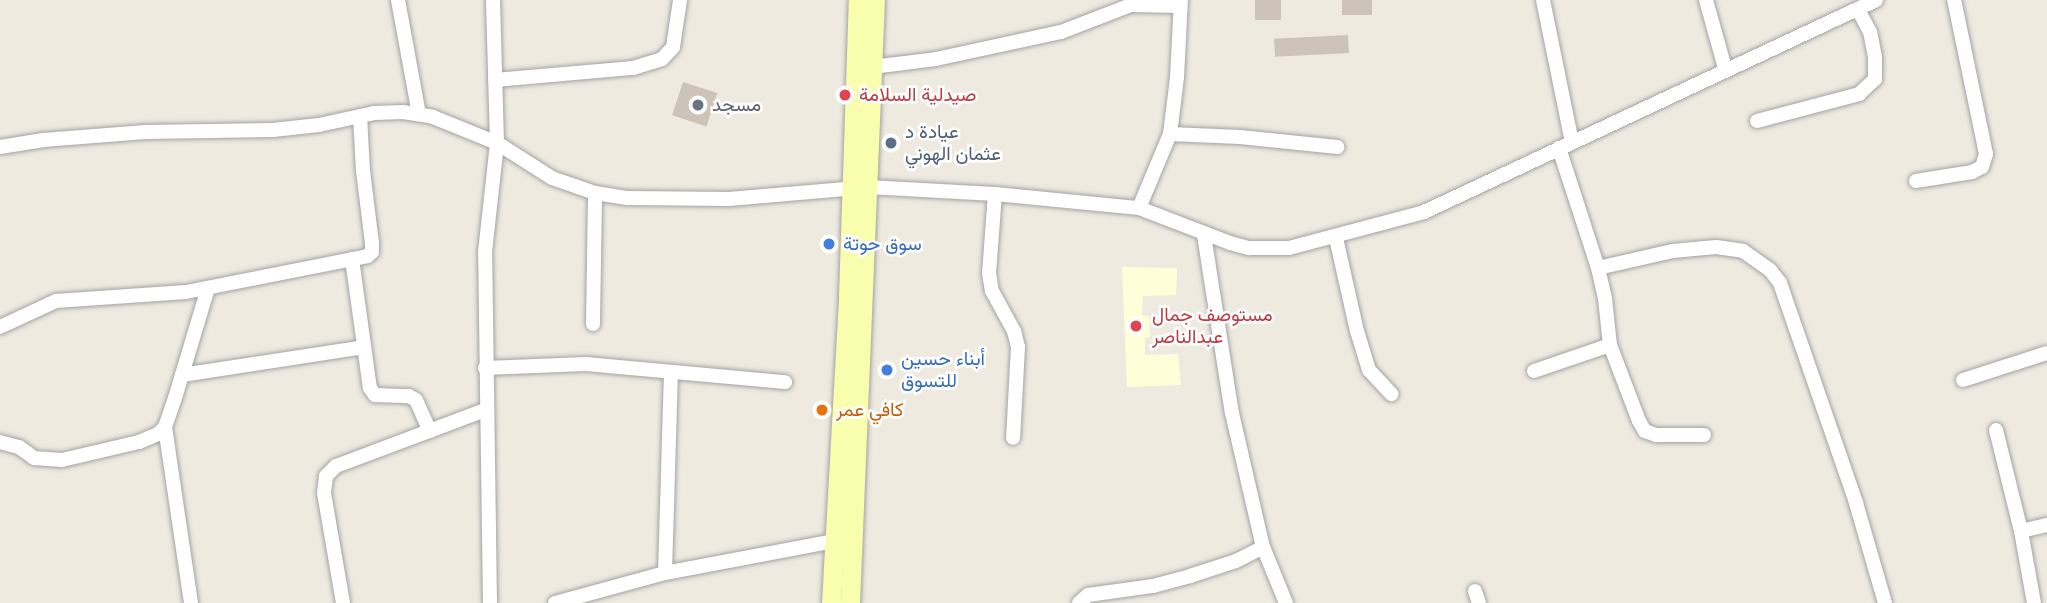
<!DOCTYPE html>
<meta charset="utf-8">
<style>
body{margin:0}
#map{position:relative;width:2047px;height:603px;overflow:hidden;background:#eeeae0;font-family:"Noto Sans",Vazirmatn,sans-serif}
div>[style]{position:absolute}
.education>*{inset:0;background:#feffd9}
.building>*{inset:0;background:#cec3b9;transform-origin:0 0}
.roads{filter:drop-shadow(0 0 2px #a3a3a3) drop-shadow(0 0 2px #a3a3a3)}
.street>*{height:14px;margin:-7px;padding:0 7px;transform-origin:7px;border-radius:7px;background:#fff}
.secondary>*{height:19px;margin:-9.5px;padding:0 9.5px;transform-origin:9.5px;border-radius:9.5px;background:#f9feae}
.dots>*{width:19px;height:19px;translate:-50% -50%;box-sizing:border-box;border:4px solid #fff;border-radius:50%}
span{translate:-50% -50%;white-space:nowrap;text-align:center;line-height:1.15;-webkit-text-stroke:5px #fff;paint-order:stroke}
.health-label{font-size:19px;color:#be3a42}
.left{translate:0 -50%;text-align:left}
.worship-label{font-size:19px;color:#5b616d}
.service-label{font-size:19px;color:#4e5e75}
.shop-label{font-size:19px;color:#366cbe}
.food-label{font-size:19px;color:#c56008}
</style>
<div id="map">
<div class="education">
<div style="clip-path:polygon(1122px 267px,1177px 268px,1176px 295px,1143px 296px,1142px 315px,1149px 316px,1150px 337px,1145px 338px,1145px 355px,1178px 354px,1181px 385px,1127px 387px)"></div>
</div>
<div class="building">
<div style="left:1255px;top:0;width:26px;height:20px"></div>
<div style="left:1342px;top:0;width:30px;height:15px"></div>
<div style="left:1348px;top:35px;width:18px;height:74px;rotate:87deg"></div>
<div style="left:683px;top:82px;width:36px;height:35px;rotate:18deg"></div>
</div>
<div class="roads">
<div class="street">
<div style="left:398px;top:0;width:116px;rotate:79.6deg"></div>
<div style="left:1543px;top:0;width:145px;rotate:78.5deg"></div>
<div style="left:1706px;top:0;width:71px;rotate:74.4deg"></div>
<div style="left:872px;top:67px;width:64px;rotate:-7.1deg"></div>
<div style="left:936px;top:59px;width:128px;rotate:-12.2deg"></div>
<div style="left:1061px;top:32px;width:75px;rotate:-21.1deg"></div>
<div style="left:1131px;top:5px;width:49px;rotate:1.2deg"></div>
<div style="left:495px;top:80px;width:139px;rotate:-5deg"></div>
<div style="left:633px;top:68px;width:30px;rotate:-17deg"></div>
<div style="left:662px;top:59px;width:16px;rotate:-47deg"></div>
<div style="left:673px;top:47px;width:48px;rotate:-81.5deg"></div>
<div style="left:1757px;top:121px;width:106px;rotate:-14.8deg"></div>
<div style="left:1859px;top:94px;width:22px;rotate:-43deg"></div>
<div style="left:1875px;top:79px;width:22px;rotate:-90deg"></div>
<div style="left:1875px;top:57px;width:25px;rotate:-101deg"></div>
<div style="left:1870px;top:32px;width:26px;rotate:-118deg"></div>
<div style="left:1170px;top:134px;width:70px;rotate:2.5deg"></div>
<div style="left:1240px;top:137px;width:98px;rotate:5.9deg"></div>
<div style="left:0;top:147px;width:44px;rotate:-9.2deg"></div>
<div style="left:43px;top:140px;width:103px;rotate:-4.4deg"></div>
<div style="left:146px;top:132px;width:127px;rotate:-0.9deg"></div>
<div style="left:273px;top:130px;width:46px;rotate:-6.2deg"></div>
<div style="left:319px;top:125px;width:56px;rotate:-12.3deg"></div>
<div style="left:374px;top:113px;width:29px;rotate:-2deg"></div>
<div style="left:403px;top:112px;width:30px;rotate:9deg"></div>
<div style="left:433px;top:117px;width:69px;rotate:22.1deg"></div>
<div style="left:497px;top:143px;width:65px;rotate:32.5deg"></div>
<div style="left:552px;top:178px;width:46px;rotate:19.2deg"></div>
<div style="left:595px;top:193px;width:33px;rotate:9deg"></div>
<div style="left:628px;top:198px;width:101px;rotate:0.6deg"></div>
<div style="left:729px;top:199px;width:140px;rotate:-4.9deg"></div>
<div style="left:868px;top:187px;width:127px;rotate:3.2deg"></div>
<div style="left:995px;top:194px;width:145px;rotate:5.6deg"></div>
<div style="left:1139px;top:208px;width:97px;rotate:21deg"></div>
<div style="left:1230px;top:243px;width:20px;rotate:15deg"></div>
<div style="left:1249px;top:248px;width:40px"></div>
<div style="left:1289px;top:248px;width:140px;rotate:-14.9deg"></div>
<div style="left:1424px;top:212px;width:499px;rotate:-25.1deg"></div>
<div style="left:1559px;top:148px;width:126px;rotate:72deg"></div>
<div style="left:1598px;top:268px;width:32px;rotate:77deg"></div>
<div style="left:1605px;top:299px;width:46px;rotate:83.8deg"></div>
<div style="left:1610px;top:345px;width:81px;rotate:69.1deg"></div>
<div style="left:1639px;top:421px;width:12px;rotate:59deg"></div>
<div style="left:1645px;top:431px;width:12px;rotate:20deg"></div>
<div style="left:1656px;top:435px;width:48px"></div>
<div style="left:1916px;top:181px;width:57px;rotate:-9.1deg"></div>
<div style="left:1972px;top:172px;width:11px;rotate:-27deg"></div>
<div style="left:1982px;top:167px;width:14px;rotate:-73deg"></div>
<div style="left:1986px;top:154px;width:157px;rotate:-101.7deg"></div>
<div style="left:995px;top:194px;width:79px;rotate:94.3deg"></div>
<div style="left:989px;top:273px;width:18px;rotate:81deg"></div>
<div style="left:992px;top:291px;width:46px;rotate:61.2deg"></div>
<div style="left:1014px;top:331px;width:16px;rotate:76deg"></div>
<div style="left:1018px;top:347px;width:91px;rotate:93.1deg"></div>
<div style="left:1139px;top:208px;width:80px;rotate:-67.3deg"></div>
<div style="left:1170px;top:134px;width:56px;rotate:-82.9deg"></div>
<div style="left:1177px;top:78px;width:78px;rotate:-87.1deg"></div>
<div style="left:1204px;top:235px;width:180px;rotate:81.1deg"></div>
<div style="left:1232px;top:413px;width:138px;rotate:77deg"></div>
<div style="left:1263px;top:547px;width:61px;rotate:67.7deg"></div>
<div style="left:1336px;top:238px;width:95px;rotate:77.3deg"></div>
<div style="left:1357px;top:331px;width:41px;rotate:72.9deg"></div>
<div style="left:1369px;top:370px;width:33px;rotate:47deg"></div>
<div style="left:352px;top:259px;width:130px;rotate:82.1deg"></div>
<div style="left:370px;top:388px;width:9px;rotate:54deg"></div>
<div style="left:375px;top:395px;width:34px;rotate:2deg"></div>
<div style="left:409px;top:396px;width:8px;rotate:30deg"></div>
<div style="left:416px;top:400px;width:34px;rotate:66deg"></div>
<div style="left:1598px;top:268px;width:77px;rotate:-12.8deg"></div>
<div style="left:1673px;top:251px;width:43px;rotate:-5.3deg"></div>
<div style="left:1716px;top:247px;width:27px;rotate:8deg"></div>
<div style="left:1743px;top:251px;width:33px;rotate:35deg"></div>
<div style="left:1770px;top:270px;width:16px;rotate:52deg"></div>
<div style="left:1780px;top:283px;width:233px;rotate:70.9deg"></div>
<div style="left:1856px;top:503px;width:104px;rotate:73.8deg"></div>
<div style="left:593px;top:324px;width:131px;rotate:-89.1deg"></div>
<div style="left:0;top:327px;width:62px;rotate:-24.9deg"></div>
<div style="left:56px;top:301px;width:130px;rotate:-4deg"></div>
<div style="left:186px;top:292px;width:185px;rotate:-11.2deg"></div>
<div style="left:367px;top:256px;width:6px;rotate:-39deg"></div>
<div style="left:372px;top:252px;width:9px;rotate:-90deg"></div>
<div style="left:372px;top:243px;width:73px;rotate:-97.1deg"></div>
<div style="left:363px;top:171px;width:55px;rotate:-93.1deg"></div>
<div style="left:485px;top:368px;width:101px;rotate:-2.3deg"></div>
<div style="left:586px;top:364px;width:200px;rotate:5.2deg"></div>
<div style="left:1534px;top:371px;width:80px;rotate:-18.9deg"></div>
<div style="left:182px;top:375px;width:184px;rotate:-8.7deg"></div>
<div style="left:1963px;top:380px;width:88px;rotate:-17.8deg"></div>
<div style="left:165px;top:427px;width:178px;rotate:81.6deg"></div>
<div style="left:1996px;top:430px;width:104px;rotate:76.1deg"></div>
<div style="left:2021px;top:531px;width:73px;rotate:79.8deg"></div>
<div style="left:0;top:442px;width:20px;rotate:15deg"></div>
<div style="left:19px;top:447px;width:19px;rotate:36deg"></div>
<div style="left:34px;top:458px;width:28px;rotate:4deg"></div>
<div style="left:62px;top:460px;width:79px;rotate:-13.2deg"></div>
<div style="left:139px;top:442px;width:21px;rotate:-23deg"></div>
<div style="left:158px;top:434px;width:10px;rotate:-45deg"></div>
<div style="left:165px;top:427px;width:31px;rotate:-71deg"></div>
<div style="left:175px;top:398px;width:115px;rotate:-73.3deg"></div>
<div style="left:2021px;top:531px;width:27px;rotate:-13deg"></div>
<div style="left:665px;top:573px;width:199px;rotate:-88.3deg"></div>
<div style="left:1475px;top:591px;width:13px;rotate:72deg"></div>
<div style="left:343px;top:603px;width:112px;rotate:-99.8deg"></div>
<div style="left:324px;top:493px;width:17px;rotate:-83deg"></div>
<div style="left:326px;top:476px;width:14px;rotate:-45deg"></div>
<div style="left:336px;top:466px;width:159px;rotate:-20.6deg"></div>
<div style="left:490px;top:603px;width:351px;rotate:-90.8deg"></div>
<div style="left:485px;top:252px;width:110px;rotate:-83.7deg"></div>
<div style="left:497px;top:143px;width:143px;rotate:-91.6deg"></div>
<div style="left:555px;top:603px;width:114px;rotate:-15.3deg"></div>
<div style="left:665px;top:573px;width:173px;rotate:-10.7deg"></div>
<div style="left:1079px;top:603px;width:12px;rotate:-42deg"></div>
<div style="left:1088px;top:595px;width:66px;rotate:-7.9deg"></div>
<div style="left:1153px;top:586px;width:38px;rotate:-15deg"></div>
<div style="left:1190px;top:576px;width:48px;rotate:-18.1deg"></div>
<div style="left:1236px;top:561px;width:30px;rotate:-27deg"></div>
</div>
<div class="secondary">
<div style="left:831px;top:603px;width:307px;rotate:-86.8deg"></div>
<div style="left:848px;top:296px;width:296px;rotate:-88.1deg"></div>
<div style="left:850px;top:603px;width:604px;rotate:-87.63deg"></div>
</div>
</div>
<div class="dots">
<div style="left:845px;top:95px;background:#e0444e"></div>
<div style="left:698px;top:105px;background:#6b7280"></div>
<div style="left:891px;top:143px;background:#5c6f8a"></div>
<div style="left:829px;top:244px;background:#3f7fe0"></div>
<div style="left:1136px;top:326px;background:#e0444e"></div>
<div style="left:887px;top:370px;background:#3f7fe0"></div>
<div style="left:822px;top:410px;background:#e8710a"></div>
</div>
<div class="health-label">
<span class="left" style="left:859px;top:95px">صيدلية السلامة</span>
<span class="left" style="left:1152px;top:326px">مستوصف جمال<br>عبدالناصر</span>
</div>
<div class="worship-label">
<span class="left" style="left:712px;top:105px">مسجد</span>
</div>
<div class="service-label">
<span class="left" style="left:905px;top:143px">عيادة د<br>عثمان الهوني</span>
</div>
<div class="shop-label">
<span class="left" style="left:843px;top:244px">سوق حوتة</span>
<span class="left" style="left:901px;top:370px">أبناء حسين<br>للتسوق</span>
</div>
<div class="food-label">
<span class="left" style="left:836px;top:410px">كافي عمر</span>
</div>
</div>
